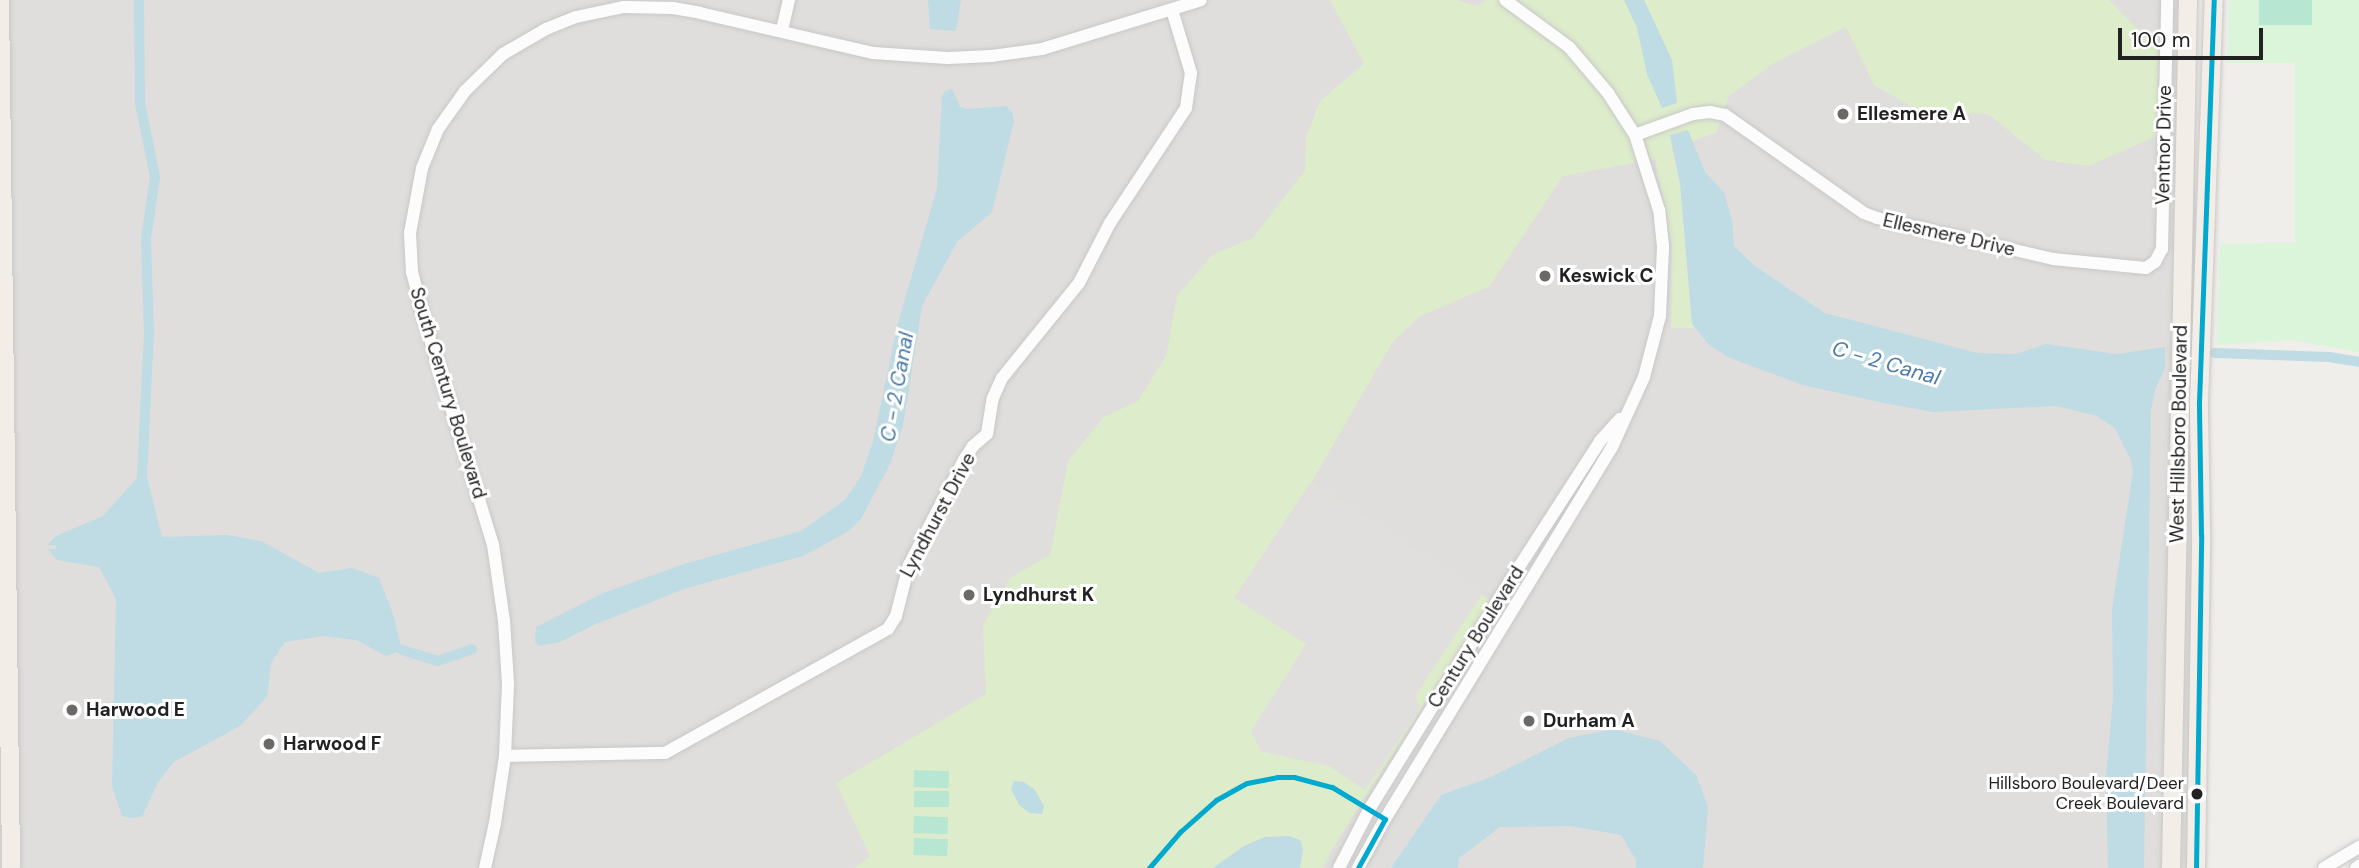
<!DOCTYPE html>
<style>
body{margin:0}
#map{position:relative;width:2359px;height:868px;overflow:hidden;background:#f0eeeb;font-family:"DM Sans",sans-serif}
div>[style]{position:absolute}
.residential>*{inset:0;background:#dfdedc;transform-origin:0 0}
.grass>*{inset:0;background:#ddeccb}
.park>*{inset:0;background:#daf5da}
.pitch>*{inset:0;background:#b7e6d2;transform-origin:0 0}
.parking>*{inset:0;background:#e0dfde}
.water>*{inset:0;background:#bfdbe3}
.canal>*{height:10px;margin:-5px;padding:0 5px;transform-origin:5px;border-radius:5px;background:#bfdbe3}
.roads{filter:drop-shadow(0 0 2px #c9c8c7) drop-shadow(0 0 2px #c9c8c7)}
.minor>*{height:12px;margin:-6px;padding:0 6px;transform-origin:6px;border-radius:6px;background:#fdfcfc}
.primary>*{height:18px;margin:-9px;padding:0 9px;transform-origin:9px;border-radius:9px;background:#f3ede7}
.bus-1>*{height:5px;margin:-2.5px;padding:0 2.5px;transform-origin:2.5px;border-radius:2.5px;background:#00a9ce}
.dots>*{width:19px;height:19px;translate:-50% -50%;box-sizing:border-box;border:4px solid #fff;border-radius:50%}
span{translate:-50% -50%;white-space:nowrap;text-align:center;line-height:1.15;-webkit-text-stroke:6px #fff;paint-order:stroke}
.bus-label{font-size:17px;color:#222}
.right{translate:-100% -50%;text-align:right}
.poi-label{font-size:19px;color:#222;font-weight:700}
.left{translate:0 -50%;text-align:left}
.street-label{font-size:19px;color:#222}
.water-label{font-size:21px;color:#4a7aab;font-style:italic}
.scale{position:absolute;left:2118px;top:28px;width:145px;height:32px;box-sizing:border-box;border:4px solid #222;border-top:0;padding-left:9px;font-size:21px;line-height:24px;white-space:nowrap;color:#222;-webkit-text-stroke:5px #fff;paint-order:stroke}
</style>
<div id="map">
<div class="residential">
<div style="left:0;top:0;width:2195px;height:868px"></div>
</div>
<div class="grass">
<div style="clip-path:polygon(1330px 0,1456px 0,1478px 6px,1486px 0,2109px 0,2151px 43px,2159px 44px,2156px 136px,2089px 166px,2045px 160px,1988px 114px,1923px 113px,1874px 85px,1846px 27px,1776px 62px,1729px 96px,1716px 133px,1672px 148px,1680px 183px,1694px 328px,1671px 328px,1672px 245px,1655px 159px,1563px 176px,1490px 286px,1419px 317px,1392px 343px,1311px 483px,1490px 600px,1331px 851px,1323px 868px,855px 868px,870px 856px,836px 783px,986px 694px,983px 625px,1010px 578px,1050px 555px,1068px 461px,1104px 417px,1138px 401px,1166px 356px,1177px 296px,1213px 254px,1253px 238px,1305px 170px,1306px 138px,1320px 101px,1364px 64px)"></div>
</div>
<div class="park">
<div style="clip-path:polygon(2229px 0,2359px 0,2359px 352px,2293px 340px,2217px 345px,2220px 244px,2295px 243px,2295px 63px,2227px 63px)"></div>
</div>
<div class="pitch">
<div style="left:2259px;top:0;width:53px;height:25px"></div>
<div style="left:914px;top:770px;width:35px;height:17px;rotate:2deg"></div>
<div style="left:914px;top:791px;width:35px;height:16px"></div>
<div style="left:914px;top:816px;width:34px;height:17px;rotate:2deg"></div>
<div style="left:914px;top:838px;width:34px;height:17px;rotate:2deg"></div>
</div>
<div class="parking">
<div style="clip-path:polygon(1310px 483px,1482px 594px,1416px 695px,1419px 709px,1365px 790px,1329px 766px,1260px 751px,1251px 731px,1306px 644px,1234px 598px)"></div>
</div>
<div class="water">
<div style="clip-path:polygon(928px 0,961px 0,956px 31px,930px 29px)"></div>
<div style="clip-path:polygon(1624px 0,1644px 0,1672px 60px,1677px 103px,1662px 108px,1647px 74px,1637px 28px)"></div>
<div style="clip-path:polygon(952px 89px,960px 107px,967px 109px,1006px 106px,1012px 112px,1014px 121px,992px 212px,957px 242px,922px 306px,903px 426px,890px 464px,861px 519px,847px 532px,803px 556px,684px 589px,596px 624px,560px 642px,539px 646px,535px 641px,536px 627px,603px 593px,684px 564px,801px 531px,845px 500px,861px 476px,873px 442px,897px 327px,937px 188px,942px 96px,945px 91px)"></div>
<div style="clip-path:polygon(1688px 130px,1705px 172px,1724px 192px,1732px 220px,1734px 246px,1755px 266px,1825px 313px,1977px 353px,2016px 354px,2046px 344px,2117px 354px,2165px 347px,2165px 368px,2155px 390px,2151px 410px,2144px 868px,2108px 868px,2106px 777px,2113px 697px,2112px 608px,2133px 472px,2131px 460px,2115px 428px,2097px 416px,2056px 406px,1933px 412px,1884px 403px,1803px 385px,1730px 358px,1710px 346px,1692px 324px,1680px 183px,1670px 135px)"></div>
<div style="clip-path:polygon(138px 477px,141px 498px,147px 477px,162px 537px,227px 535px,261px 541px,319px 573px,352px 568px,379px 578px,393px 614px,402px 650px,386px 656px,356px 640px,323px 636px,285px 642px,271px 663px,267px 697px,240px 726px,174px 762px,158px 782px,142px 817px,131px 818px,122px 816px,112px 786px,116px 599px,99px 567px,57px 560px,48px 549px,56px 549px,56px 545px,47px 545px,56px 536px,103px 516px)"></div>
<div style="clip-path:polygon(1614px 729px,1660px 741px,1696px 775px,1708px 807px,1703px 868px,1636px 868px,1636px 860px,1621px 835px,1571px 826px,1500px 827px,1459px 858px,1458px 868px,1391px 868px,1441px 795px,1491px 777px,1569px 738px)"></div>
<div style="clip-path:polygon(1014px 781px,1024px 782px,1035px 790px,1044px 806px,1042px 814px,1030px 813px,1019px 805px,1011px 789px)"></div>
<div style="clip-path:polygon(1289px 836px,1300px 840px,1303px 849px,1300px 868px,1213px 868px,1244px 846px,1265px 837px)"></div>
</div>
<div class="canal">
<div style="left:139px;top:0;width:103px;rotate:89.4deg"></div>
<div style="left:140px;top:103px;width:76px;rotate:78.5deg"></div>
<div style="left:155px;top:177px;width:63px;rotate:98.3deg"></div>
<div style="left:146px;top:239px;width:94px;rotate:88.2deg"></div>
<div style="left:149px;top:333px;width:165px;rotate:92.8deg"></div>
<div style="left:2215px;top:353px;width:114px;rotate:2deg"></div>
<div style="left:2329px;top:357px;width:30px;rotate:9deg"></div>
<div style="left:402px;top:650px;width:38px;rotate:17deg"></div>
<div style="left:438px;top:661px;width:36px;rotate:-19deg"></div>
</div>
<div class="roads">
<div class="minor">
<div style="left:782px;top:30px;width:31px;rotate:-77deg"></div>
<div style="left:1635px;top:135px;width:62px;rotate:-19.9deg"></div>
<div style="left:1693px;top:114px;width:17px;rotate:-7deg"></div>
<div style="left:1710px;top:112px;width:15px;rotate:11deg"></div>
<div style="left:1725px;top:115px;width:170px;rotate:35.2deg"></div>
<div style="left:1864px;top:213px;width:14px;rotate:21deg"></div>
<div style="left:1877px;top:218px;width:181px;rotate:13.1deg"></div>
<div style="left:2053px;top:259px;width:93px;rotate:5.5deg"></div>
<div style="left:2146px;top:268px;width:11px;rotate:-34deg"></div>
<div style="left:2155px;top:262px;width:15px;rotate:-62deg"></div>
<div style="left:2162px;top:249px;width:249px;rotate:-88.8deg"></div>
<div style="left:505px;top:756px;width:160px;rotate:-1.1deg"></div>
<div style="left:665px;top:753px;width:255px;rotate:-29.1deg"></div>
<div style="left:888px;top:629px;width:15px;rotate:-58deg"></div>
<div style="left:896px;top:616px;width:53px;rotate:-75.7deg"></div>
<div style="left:909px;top:565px;width:119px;rotate:-62.4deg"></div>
<div style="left:964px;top:460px;width:17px;rotate:-57deg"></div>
<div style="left:973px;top:446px;width:18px;rotate:-41deg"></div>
<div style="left:987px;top:434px;width:36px;rotate:-81deg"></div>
<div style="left:993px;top:398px;width:22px;rotate:-66deg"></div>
<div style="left:1002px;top:378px;width:122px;rotate:-51deg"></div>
<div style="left:1079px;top:283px;width:68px;rotate:-62.7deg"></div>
<div style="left:1110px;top:223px;width:138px;rotate:-56.5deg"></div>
<div style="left:1186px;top:108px;width:35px;rotate:-82deg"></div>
<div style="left:1191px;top:73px;width:66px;rotate:-106.8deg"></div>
<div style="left:485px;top:868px;width:46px;rotate:-77.5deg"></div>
<div style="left:495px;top:823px;width:68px;rotate:-81.5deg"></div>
<div style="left:505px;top:756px;width:73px;rotate:-87.6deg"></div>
<div style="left:508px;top:683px;width:62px;rotate:-93.7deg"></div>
<div style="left:504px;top:621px;width:77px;rotate:-98.2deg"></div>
<div style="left:493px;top:545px;width:229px;rotate:-107deg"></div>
<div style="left:426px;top:326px;width:56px;rotate:-104.5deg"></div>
<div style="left:412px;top:272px;width:39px;rotate:-93deg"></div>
<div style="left:410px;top:233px;width:66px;rotate:-79.5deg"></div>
<div style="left:422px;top:168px;width:42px;rotate:-67.7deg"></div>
<div style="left:438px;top:129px;width:47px;rotate:-54.6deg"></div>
<div style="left:465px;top:91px;width:53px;rotate:-44.2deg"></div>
<div style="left:503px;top:54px;width:50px;rotate:-30.2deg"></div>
<div style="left:546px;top:29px;width:32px;rotate:-22deg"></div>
<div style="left:576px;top:17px;width:49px;rotate:-11.8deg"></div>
<div style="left:624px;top:7px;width:49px;rotate:1.2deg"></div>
<div style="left:673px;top:8px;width:27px;rotate:10deg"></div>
<div style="left:700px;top:13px;width:178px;rotate:13deg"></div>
<div style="left:873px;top:53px;width:75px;rotate:3.8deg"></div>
<div style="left:948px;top:58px;width:43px;rotate:-2.7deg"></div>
<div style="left:991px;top:56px;width:51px;rotate:-7.8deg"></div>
<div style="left:1042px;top:49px;width:166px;rotate:-17.1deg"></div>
<div style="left:1339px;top:868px;width:68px;rotate:-62.7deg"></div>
<div style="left:1370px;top:808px;width:280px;rotate:-58.3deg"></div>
<div style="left:1517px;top:570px;width:153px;rotate:-57.2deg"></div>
<div style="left:1600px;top:441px;width:30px;rotate:-48deg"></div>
<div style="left:1358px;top:868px;width:56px;rotate:-61.1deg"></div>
<div style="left:1385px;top:819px;width:436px;rotate:-58.6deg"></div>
<div style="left:1612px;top:447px;width:77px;rotate:-65.4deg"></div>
<div style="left:1644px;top:377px;width:63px;rotate:-75.3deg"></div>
<div style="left:1660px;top:316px;width:70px;rotate:-87.5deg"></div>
<div style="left:1663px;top:246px;width:36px;rotate:-96deg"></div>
<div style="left:1659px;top:210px;width:79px;rotate:-107.7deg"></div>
<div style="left:1635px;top:135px;width:50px;rotate:-122.7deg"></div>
<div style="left:1608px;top:93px;width:60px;rotate:-130.3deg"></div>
<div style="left:1569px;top:47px;width:79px;rotate:-143.7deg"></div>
<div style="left:2324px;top:868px;width:41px;rotate:-31deg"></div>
<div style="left:2356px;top:868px;width:4px;rotate:-34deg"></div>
</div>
<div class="primary">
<div style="left:0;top:0;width:868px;rotate:89.27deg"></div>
<div style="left:2171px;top:868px;width:868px;rotate:-88.88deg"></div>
<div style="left:2196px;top:868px;width:333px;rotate:-89.1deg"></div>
<div style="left:2201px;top:535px;width:133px;rotate:-90.9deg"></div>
<div style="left:2199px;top:402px;width:402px;rotate:-87.9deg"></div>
</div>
</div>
<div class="bus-1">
<div style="left:1149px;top:868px;width:48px;rotate:-49.3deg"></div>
<div style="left:1180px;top:832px;width:48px;rotate:-41.6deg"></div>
<div style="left:1216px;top:800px;width:35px;rotate:-29deg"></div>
<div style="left:1247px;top:783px;width:31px;rotate:-11deg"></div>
<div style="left:1277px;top:777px;width:17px"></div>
<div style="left:1294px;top:777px;width:39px;rotate:15deg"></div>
<div style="left:1332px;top:787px;width:62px;rotate:31.1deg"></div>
<div style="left:1385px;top:819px;width:56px;rotate:118.9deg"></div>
<div style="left:2196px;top:868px;width:333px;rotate:-89.1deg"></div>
<div style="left:2201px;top:535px;width:133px;rotate:-90.9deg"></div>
<div style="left:2199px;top:402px;width:402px;rotate:-87.9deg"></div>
</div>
<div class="dots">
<div style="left:1843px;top:114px;background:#6a6968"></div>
<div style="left:1545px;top:276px;background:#6a6968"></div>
<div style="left:969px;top:595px;background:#6a6968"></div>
<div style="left:72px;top:710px;background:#6a6968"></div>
<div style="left:1529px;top:721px;background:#6a6968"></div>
<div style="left:269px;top:744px;background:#6a6968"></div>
<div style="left:2197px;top:794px;background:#222"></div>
</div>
<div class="bus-label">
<span class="right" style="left:2184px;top:794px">Hillsboro Boulevard/Deer<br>Creek Boulevard</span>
</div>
<div class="poi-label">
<span class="left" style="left:1857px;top:114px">Ellesmere A</span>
<span class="left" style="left:1559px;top:276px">Keswick C</span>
<span class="left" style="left:983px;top:595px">Lyndhurst K</span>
<span class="left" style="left:86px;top:710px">Harwood E</span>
<span class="left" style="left:1543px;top:721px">Durham A</span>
<span class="left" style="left:283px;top:744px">Harwood F</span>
</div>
<div class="street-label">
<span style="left:2164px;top:145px;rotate:-89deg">Ventnor Drive</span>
<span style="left:1949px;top:235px;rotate:13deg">Ellesmere Drive</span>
<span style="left:448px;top:393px;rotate:73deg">South Century Boulevard</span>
<span style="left:2179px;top:434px;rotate:-89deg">West Hillsboro Boulevard</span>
<span style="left:938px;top:515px;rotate:-62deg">Lyndhurst Drive</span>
<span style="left:1476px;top:637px;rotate:-58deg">Century Boulevard</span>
</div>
<div class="water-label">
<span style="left:1886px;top:363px;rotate:16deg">C - 2 Canal</span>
<span style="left:897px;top:387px;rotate:-80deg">C - 2 Canal</span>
</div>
<div class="scale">100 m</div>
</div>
